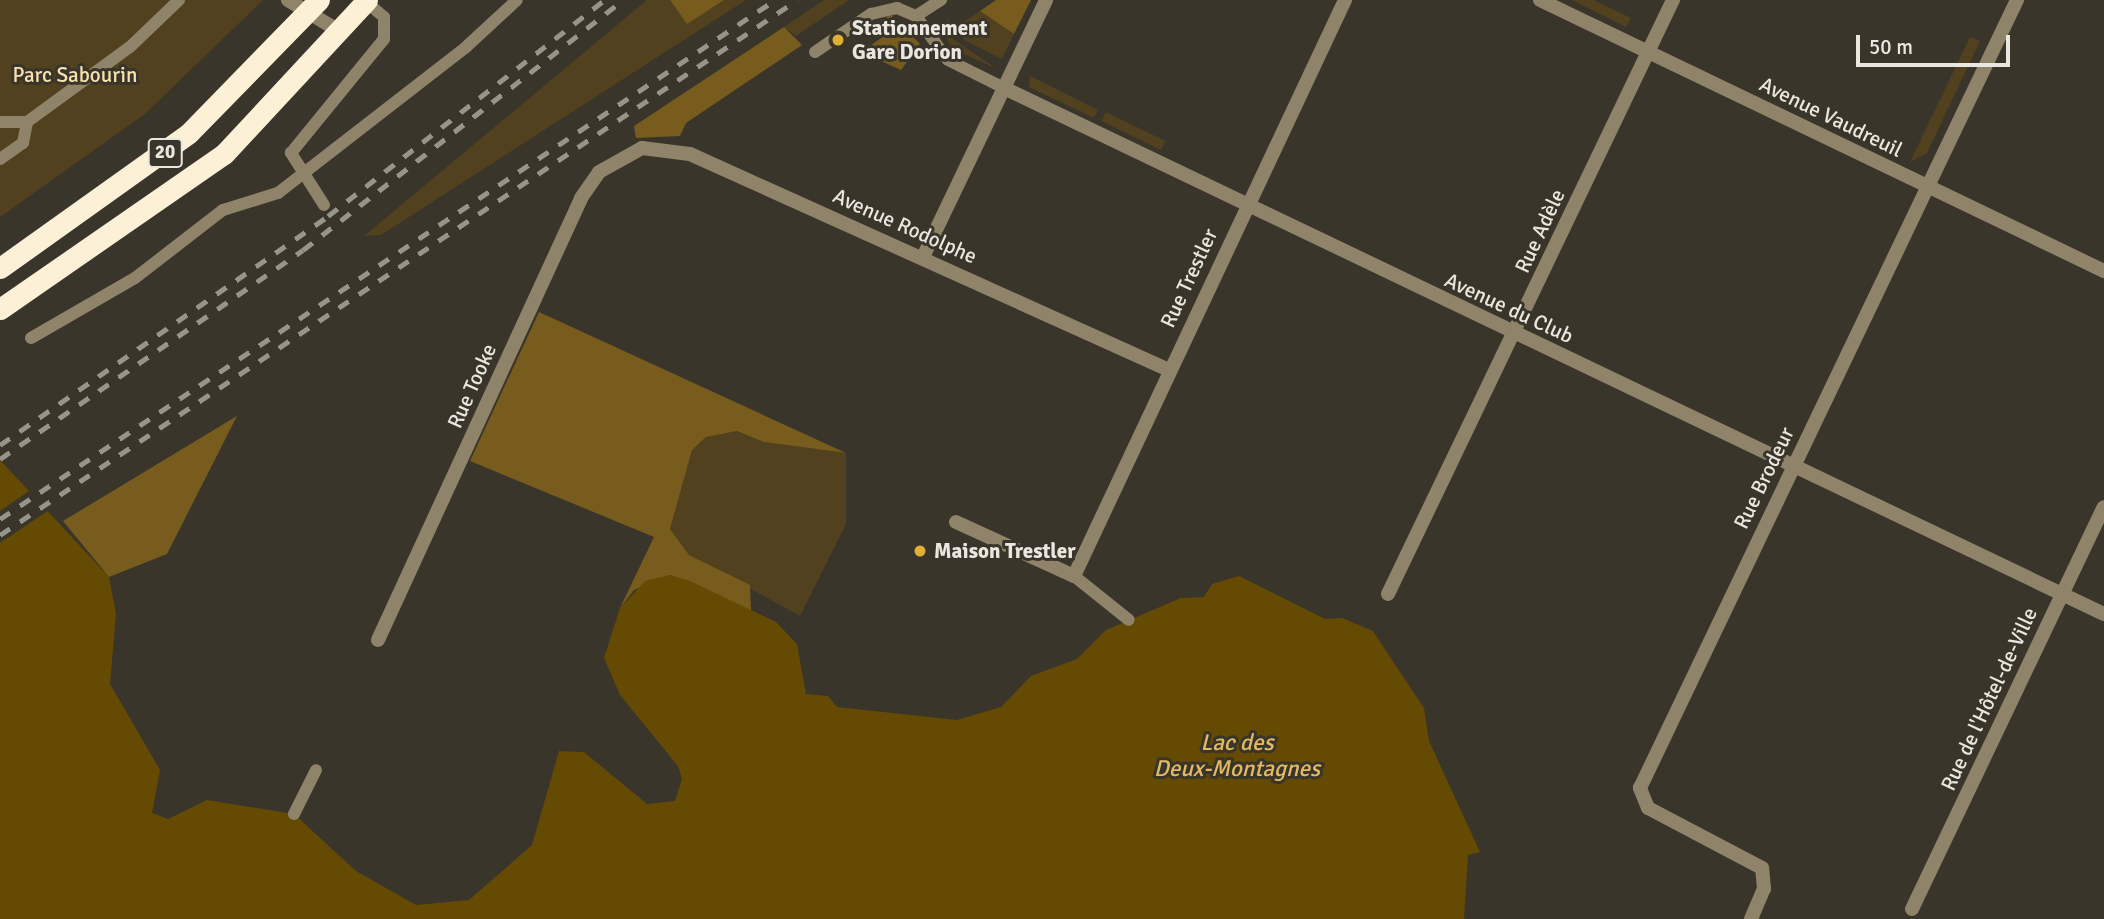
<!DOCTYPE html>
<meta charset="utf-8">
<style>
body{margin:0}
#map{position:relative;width:2104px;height:919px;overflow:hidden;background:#3a352a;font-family:Signika,sans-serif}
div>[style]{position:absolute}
.green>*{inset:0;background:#51411e;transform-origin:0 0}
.forest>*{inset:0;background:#775c1d}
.water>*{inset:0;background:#644a03}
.pier>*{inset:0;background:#3a352a}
.lane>*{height:12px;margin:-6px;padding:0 6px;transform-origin:6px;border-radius:6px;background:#8f836a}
.street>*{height:14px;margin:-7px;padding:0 7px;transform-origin:7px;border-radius:7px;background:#8f836a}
.highway>*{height:21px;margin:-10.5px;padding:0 10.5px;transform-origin:10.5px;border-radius:10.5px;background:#fcf0d7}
.rail>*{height:5px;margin-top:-2.5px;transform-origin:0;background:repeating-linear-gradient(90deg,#97948b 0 12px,transparent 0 24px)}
.dots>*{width:19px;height:19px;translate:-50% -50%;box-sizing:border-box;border:4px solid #3a352a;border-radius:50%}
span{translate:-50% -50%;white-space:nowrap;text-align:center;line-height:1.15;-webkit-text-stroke:6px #3a352a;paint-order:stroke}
.shield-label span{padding:2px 5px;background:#3a352a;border:2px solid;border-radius:5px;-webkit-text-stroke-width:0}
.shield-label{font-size:19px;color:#eae7e0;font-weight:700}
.poi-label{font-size:21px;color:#eae7e0;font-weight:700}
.left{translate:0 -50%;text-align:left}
.park-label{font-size:21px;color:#f9e1af}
.street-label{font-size:21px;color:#eae7e0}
.water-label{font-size:23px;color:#e2ba62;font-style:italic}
.scale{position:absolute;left:1856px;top:35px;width:154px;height:32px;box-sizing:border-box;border:4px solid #eae7e0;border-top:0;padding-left:9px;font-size:21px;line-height:24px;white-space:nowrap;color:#eae7e0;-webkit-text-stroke:5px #3a352a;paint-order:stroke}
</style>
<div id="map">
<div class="green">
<div style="clip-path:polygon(0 0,263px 0,145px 114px,0 217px)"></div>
<div style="clip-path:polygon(647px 0,670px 0,687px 23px,724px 0,746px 0,381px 235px,364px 236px)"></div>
<div style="clip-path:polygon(824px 0,849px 0,796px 36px,784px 27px)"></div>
<div style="clip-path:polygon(1572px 0,1594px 0,1631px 18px,1626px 27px)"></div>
<div style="clip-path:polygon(980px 11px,1014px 34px,1002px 59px,964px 40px,943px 15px,956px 27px)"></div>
<div style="clip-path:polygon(938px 19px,953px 39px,997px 69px,951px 48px)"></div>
<div style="clip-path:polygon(1970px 37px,1980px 41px,1927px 153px,1910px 162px)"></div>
<div style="clip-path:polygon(1030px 76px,1098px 110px,1094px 118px,1029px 87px)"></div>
<div style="left:1106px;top:112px;width:66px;height:10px;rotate:26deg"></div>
<div style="clip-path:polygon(737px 431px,764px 442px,846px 453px,846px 524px,800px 616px,689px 555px,670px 529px,692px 450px,706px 437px)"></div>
</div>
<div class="forest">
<div style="clip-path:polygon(670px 0,724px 0,687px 24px)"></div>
<div style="clip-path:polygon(996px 0,1031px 0,1014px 34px,980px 11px)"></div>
<div style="clip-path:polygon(891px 15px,920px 44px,901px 70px,861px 52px,884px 36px,878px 22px)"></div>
<div style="clip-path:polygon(784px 27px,802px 45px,686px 123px,680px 136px,636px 138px,634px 126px)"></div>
<div style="clip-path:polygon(539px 312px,846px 453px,764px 442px,737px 431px,706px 437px,692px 450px,670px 529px,689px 555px,750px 585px,751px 611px,670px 575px,634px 590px,620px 608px,654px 537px,470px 461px)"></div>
<div style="clip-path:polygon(237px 416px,167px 554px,109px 577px,63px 521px)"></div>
</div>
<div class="water">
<div style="clip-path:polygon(0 460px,109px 577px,116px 614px,110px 684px,160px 770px,152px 813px,168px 819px,207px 800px,294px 814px,356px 871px,416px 905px,469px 900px,532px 845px,559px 751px,584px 752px,647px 804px,675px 801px,682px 779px,678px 766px,620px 695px,604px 658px,620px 608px,645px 581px,670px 575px,690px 581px,776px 622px,797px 644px,806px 694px,828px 696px,837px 707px,957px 720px,1001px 707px,1031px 676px,1077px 659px,1106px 630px,1181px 598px,1204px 597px,1212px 584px,1239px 576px,1325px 619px,1342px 618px,1373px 631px,1390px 657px,1424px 708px,1429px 741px,1480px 852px,1468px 855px,1464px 919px,0 919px)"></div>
</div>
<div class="pier">
<div style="clip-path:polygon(35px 487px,55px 506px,0 543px,0 511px)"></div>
</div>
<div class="lane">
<div style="left:916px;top:16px;width:30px;rotate:-33deg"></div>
<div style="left:815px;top:52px;width:68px;rotate:-34.2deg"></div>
<div style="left:871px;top:14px;width:27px;rotate:-13deg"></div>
<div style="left:897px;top:8px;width:21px;rotate:23deg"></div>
<div style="left:916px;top:16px;width:54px;rotate:54deg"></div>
<div style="left:948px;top:60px;width:63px;rotate:26.6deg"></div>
<div style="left:0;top:122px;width:27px"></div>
<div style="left:27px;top:122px;width:127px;rotate:-36.1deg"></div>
<div style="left:130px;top:47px;width:68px;rotate:-43.8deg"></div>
<div style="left:0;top:159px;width:28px;rotate:-35deg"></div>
<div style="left:23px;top:143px;width:21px;rotate:-79deg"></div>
<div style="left:324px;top:205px;width:62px;rotate:-122.4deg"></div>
<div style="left:291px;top:153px;width:147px;rotate:-50.8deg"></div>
<div style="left:384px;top:39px;width:22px;rotate:-90deg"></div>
<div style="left:384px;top:17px;width:23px;rotate:-140deg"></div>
<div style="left:31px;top:338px;width:120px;rotate:-30deg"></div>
<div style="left:135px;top:278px;width:111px;rotate:-37.7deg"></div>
<div style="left:223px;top:210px;width:58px;rotate:-17.2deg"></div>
<div style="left:278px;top:193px;width:238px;rotate:-37.8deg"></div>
<div style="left:466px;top:47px;width:69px;rotate:-42.7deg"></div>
<div style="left:1074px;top:576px;width:70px;rotate:38.7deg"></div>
<div style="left:294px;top:814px;width:49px;rotate:-63.4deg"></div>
</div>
<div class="street">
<div style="left:288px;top:0;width:63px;rotate:31.4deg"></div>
<div style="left:1540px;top:0;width:626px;rotate:25.66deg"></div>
<div style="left:1004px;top:88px;width:1219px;rotate:25.56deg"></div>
<div style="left:923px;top:257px;width:285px;rotate:-64.4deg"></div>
<div style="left:956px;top:522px;width:130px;rotate:24.6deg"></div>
<div style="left:1074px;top:576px;width:637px;rotate:-64.8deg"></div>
<div style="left:1388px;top:594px;width:659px;rotate:-64.37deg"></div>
<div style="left:378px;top:640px;width:486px;rotate:-65.3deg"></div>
<div style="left:581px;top:198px;width:32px;rotate:-55deg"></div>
<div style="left:599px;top:172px;width:49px;rotate:-29.2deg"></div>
<div style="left:642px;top:148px;width:48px;rotate:7.1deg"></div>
<div style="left:690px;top:154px;width:525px;rotate:24.27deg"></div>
<div style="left:1912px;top:909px;width:445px;rotate:-64.5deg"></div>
<div style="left:1751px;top:919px;width:33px;rotate:-67deg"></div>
<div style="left:1764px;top:889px;width:21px;rotate:-95deg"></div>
<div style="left:1762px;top:868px;width:129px;rotate:-152.2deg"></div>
<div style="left:1648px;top:808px;width:22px;rotate:-112deg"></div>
<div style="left:1640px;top:788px;width:874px;rotate:-64.43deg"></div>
</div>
<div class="highway">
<div style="left:0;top:268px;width:232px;rotate:-35.5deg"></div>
<div style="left:189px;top:133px;width:186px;rotate:-45.7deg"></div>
<div style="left:0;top:309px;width:272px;rotate:-34.7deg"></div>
<div style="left:224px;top:154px;width:210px;rotate:-47.1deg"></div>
</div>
<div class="rail">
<div style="left:0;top:445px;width:400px;rotate:-34.9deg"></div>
<div style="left:328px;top:216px;width:350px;rotate:-38deg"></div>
<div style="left:0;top:459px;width:368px;rotate:-34.6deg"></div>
<div style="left:303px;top:250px;width:406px;rotate:-38deg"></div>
<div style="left:0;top:519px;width:933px;rotate:-33.81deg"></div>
<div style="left:0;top:535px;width:960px;rotate:-33.87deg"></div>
</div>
<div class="dots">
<div style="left:838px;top:40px;background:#e1af34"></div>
<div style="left:920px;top:551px;background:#e1af34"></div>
</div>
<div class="shield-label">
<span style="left:165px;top:153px">20</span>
</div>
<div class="poi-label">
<span class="left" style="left:852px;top:40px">Stationnement<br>Gare Dorion</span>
<span class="left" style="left:934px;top:551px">Maison Trestler</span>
</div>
<div class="park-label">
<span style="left:75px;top:75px">Parc Sabourin</span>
</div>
<div class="street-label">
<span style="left:1831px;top:117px;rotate:26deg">Avenue Vaudreuil</span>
<span style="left:905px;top:226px;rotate:24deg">Avenue Rodolphe</span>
<span style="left:1540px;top:231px;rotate:-65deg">Rue Adèle</span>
<span style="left:1189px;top:278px;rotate:-65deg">Rue Trestler</span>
<span style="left:1509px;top:308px;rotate:25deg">Avenue du Club</span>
<span style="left:472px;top:386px;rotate:-66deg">Rue Tooke</span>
<span style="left:1764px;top:478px;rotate:-64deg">Rue Brodeur</span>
<span style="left:1989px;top:699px;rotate:-65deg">Rue de l'Hôtel-de-Ville</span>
</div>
<div class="water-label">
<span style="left:1237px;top:756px">Lac des<br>Deux-Montagnes</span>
</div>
<div class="scale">50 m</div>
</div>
